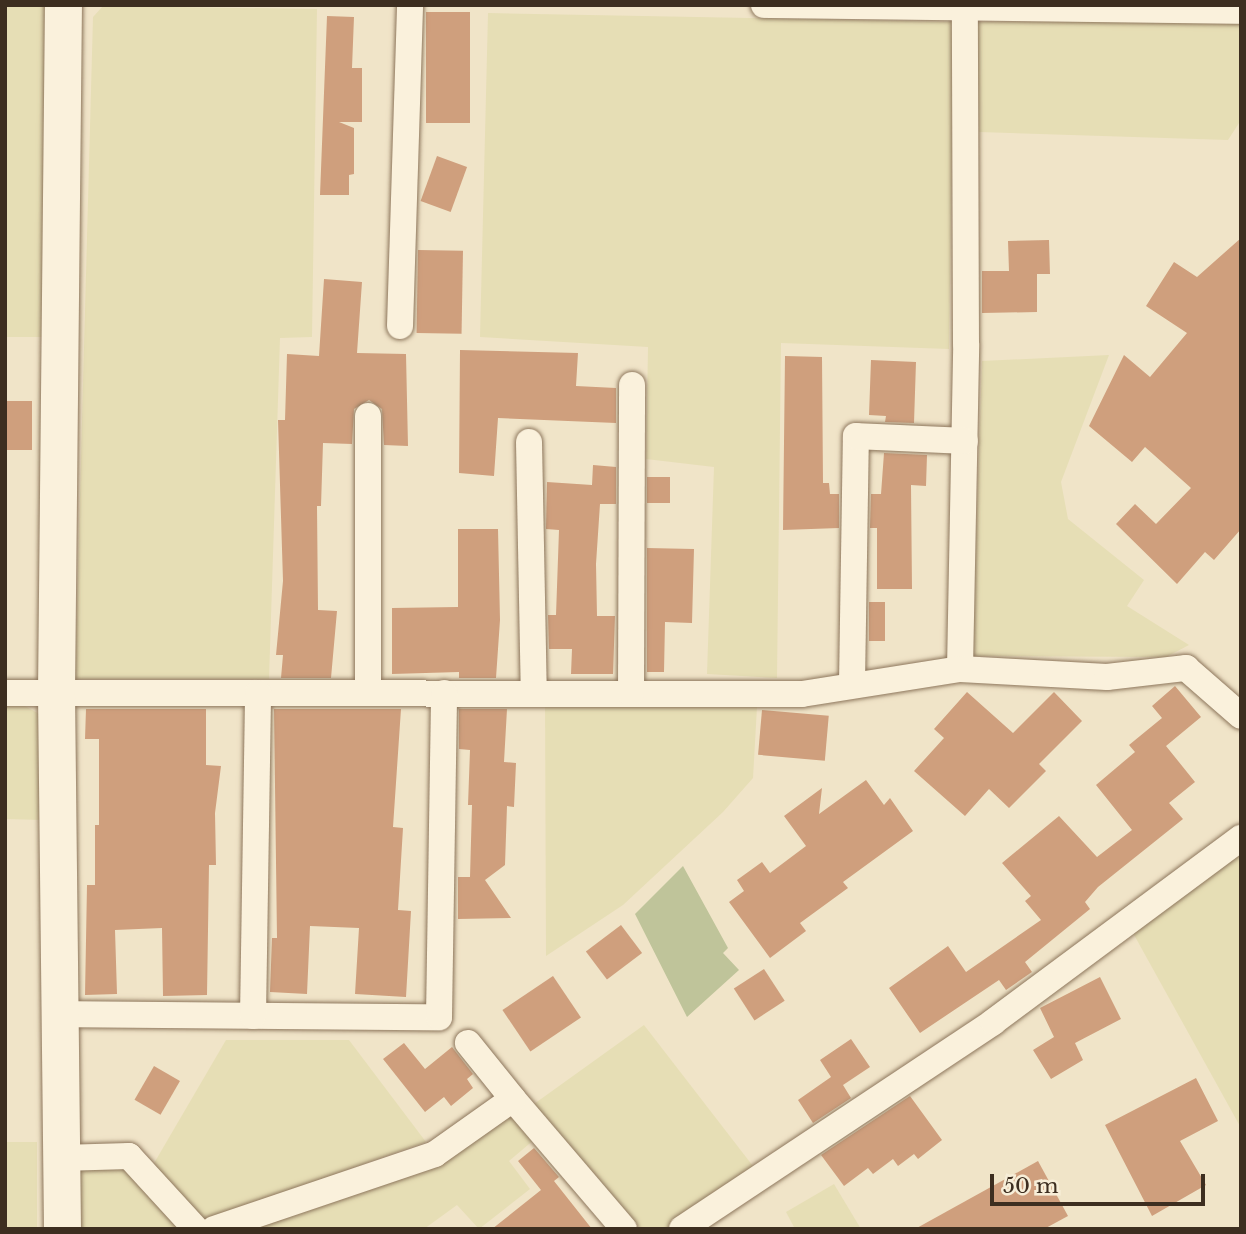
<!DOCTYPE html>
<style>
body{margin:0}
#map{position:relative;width:1246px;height:1234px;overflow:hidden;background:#f0e4c8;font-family:"Libre Baskerville",serif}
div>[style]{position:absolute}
.farmland>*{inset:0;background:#e6deb5;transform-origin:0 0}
.cemetery>*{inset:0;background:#bfc49a}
.building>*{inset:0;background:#cf9f7d;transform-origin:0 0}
.roads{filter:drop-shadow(0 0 2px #8d765c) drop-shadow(0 0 2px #8d765c)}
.street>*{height:26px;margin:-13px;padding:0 13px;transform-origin:13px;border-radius:13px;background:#faf1dc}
.secondary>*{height:37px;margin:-18.5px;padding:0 18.5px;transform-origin:18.5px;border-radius:18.5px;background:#faf1dc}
span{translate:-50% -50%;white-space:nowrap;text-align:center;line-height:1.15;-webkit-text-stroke:6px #f7eed8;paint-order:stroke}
.frame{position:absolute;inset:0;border:7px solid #3d2e20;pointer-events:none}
.scale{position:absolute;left:990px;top:1174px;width:215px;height:32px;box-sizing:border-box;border:4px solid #3d2e20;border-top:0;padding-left:9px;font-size:21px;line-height:24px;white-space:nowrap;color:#3d2e20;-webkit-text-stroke:5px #f7eed8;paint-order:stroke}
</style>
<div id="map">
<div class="farmland">
<div style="clip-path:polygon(103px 6px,317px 9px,312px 337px,280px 338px,269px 679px,75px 679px,93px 17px)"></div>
<div style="left:5px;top:7px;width:43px;height:330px"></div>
<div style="clip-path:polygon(488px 13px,954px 22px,949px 349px,781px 343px,777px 678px,707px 674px,714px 467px,646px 459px,648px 347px,480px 337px)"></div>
<div style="clip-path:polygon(1241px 20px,1241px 120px,1228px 140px,979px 132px,977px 22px)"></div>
<div style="clip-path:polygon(1109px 355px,1061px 482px,1068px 519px,1144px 580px,1127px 606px,1189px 645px,1166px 657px,972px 656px,982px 361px)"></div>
<div style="clip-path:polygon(545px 704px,757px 707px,753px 778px,723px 812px,623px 905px,546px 956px)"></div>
<div style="clip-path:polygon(5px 705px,23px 705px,43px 716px,42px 820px,5px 819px)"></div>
<div style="clip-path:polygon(1241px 853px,1241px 1128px,1133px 933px)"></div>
<div style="clip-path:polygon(644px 1025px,756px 1170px,665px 1229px,641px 1229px,534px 1104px)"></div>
<div style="clip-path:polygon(226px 1040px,349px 1040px,426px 1142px,200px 1222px,153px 1165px)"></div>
<div style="clip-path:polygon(512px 1110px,535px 1139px,509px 1161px,530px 1189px,479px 1229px,457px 1205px,424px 1229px,255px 1229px)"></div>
<div style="left:5px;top:1142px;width:32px;height:87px"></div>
<div style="clip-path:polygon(75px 1167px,124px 1169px,179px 1229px,75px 1229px)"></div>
<div style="clip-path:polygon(834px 1184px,861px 1229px,795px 1229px,786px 1212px)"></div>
</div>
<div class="cemetery">
<div style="clip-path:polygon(683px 866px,728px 948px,723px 953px,739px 970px,687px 1017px,635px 914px)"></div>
</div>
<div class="building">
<div style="left:426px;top:12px;width:44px;height:111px"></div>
<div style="clip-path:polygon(327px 16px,354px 17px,352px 68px,362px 68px,362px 122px,339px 122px,354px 128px,354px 174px,349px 175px,349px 195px,320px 195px)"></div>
<div style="left:437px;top:156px;width:32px;height:48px;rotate:20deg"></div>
<div style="clip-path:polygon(1241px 238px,1241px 529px,1214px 560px,1205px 552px,1177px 584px,1116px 524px,1135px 504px,1156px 524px,1191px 488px,1145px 447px,1132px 462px,1089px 426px,1124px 355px,1150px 377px,1187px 333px,1146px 306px,1174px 262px,1197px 277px)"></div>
<div style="clip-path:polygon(1049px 240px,1050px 274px,1037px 274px,1037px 312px,982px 313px,982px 271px,1009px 271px,1008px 241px)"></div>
<div style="left:418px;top:250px;width:45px;height:83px;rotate:1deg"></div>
<div style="clip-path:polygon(324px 279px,362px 282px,357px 353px,406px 354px,408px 446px,384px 445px,382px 409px,369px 400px,354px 409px,352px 444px,323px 443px,321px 506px,317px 506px,318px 610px,337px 611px,331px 678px,281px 678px,283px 655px,276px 655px,283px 581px,278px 420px,285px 420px,287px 354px,319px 356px)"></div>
<div style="clip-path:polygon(460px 350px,578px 353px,576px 386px,616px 388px,616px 423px,498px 418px,494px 476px,459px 473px)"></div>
<div style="clip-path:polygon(785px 356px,822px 357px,823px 483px,829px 483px,830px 494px,839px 494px,839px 528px,783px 530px)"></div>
<div style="clip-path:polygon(871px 360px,916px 362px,914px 423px,885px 422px,886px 416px,869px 415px)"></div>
<div style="left:32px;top:401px;width:49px;height:27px;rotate:90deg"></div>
<div style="clip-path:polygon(884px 453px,927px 455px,926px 486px,911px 485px,912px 589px,877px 589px,877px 528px,870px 528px,871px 494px,881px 494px)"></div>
<div style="clip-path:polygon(593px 465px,616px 467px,616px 504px,600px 504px,596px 564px,597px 616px,615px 616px,613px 674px,571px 674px,572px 649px,549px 649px,548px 615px,556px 615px,559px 530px,546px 529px,547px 482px,592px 485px)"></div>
<div style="left:647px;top:477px;width:23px;height:26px"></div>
<div style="clip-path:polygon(458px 529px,498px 529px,500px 620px,496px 678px,459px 678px,459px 672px,392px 674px,392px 608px,458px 607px)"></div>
<div style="clip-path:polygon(647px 548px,694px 549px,692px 623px,665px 622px,664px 672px,647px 672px)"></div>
<div style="left:869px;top:602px;width:16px;height:39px"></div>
<div style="clip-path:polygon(1175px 686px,1201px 717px,1166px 746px,1195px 782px,1169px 803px,1183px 819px,1098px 887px,1085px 902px,1090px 909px,1025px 962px,1032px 972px,1006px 990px,999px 980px,920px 1033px,889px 988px,948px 946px,966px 972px,1041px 920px,1025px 901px,1031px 896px,1002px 863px,1059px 816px,1097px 857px,1132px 830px,1096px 785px,1135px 752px,1129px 745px,1162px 718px,1152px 706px)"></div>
<div style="clip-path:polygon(967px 692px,1013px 733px,1054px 692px,1082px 721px,1039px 764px,1046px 771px,1009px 808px,989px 789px,965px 816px,914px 771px,944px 738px,934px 729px)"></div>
<div style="clip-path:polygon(86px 709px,206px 709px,206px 765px,221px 766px,215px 813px,216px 865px,209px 865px,207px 995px,163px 996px,162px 928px,115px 930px,117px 994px,85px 995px,87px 885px,95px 885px,95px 825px,99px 825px,99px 739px,85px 739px)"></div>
<div style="clip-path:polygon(274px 709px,401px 709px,393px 827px,403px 828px,398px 910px,411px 911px,406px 997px,355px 994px,359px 928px,310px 926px,307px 994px,270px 992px,272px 938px,277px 938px)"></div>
<div style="clip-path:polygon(459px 709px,507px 709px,504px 762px,516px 763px,514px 807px,507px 806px,505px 865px,485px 880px,511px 918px,458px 919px,458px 877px,470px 877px,472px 805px,468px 805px,470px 750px,459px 749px)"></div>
<div style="left:762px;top:710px;width:67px;height:45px;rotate:5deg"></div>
<div style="clip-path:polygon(866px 780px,884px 805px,890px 798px,913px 831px,843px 882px,848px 888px,800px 923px,806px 931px,770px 958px,729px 902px,744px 891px,737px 880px,762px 862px,770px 873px,806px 846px,784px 816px,822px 788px,819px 814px)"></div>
<div style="left:621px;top:925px;width:35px;height:44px;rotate:53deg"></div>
<div style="left:764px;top:969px;width:38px;height:36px;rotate:57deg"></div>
<div style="left:553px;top:976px;width:50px;height:61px;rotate:56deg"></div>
<div style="clip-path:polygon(1100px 977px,1121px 1019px,1075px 1043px,1083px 1060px,1051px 1079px,1033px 1050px,1054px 1037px,1040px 1008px)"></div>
<div style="clip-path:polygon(851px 1039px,870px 1067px,843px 1085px,851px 1098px,813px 1123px,798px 1100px,831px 1077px,820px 1060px)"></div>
<div style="clip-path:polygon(404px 1043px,425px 1069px,452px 1047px,473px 1074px,467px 1079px,473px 1088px,451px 1106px,444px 1097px,425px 1112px,383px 1059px)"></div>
<div style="left:154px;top:1066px;width:30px;height:39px;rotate:30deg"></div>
<div style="clip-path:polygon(1196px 1078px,1218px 1121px,1180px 1141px,1206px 1185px,1152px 1216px,1105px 1125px)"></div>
<div style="clip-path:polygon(910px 1096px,942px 1140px,918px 1159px,914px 1154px,898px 1166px,893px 1159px,873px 1174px,868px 1168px,844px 1186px,821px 1155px)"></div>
<div style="clip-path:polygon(534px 1148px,559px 1177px,554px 1181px,592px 1229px,492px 1229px,541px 1190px,518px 1161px)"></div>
<div style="clip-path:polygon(1038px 1161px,1068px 1216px,1044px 1229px,915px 1229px)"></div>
</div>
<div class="roads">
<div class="street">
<div style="left:764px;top:5px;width:477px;rotate:0.7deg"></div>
<div style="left:400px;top:326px;width:321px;rotate:-88.2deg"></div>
<div style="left:529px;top:442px;width:251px;rotate:88.9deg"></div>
<div style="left:960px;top:669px;width:325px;rotate:-88.9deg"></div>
<div style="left:966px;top:344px;width:335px;rotate:-90.2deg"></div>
<div style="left:852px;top:684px;width:248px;rotate:-89.1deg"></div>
<div style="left:856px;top:436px;width:109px;rotate:2.6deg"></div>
<div style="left:5px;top:693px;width:797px;rotate:0.07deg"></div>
<div style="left:802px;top:694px;width:160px;rotate:-9deg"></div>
<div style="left:960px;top:669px;width:147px;rotate:3.1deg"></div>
<div style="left:1107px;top:677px;width:80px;rotate:-6.5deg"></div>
<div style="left:1186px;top:668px;width:73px;rotate:41.1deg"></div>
<div style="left:368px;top:693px;width:277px;rotate:-90deg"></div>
<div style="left:631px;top:693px;width:308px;rotate:-89.8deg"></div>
<div style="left:59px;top:1014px;width:380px;rotate:0.5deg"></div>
<div style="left:439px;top:1017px;width:324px;rotate:-89.1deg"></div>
<div style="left:253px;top:1016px;width:323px;rotate:-89.1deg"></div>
<div style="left:513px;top:1099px;width:171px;rotate:49.5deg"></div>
<div style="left:61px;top:1158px;width:68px;rotate:-1.7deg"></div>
<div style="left:129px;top:1156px;width:99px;rotate:47.5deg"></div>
<div style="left:214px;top:1229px;width:233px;rotate:-18.7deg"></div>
<div style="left:435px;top:1154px;width:95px;rotate:-35.2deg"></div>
<div style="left:513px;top:1099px;width:72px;rotate:-128.8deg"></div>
<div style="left:682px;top:1229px;width:374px;rotate:-33.6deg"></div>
<div style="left:993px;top:1022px;width:309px;rotate:-36.6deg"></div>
</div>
<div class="secondary">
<div style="left:62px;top:1229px;width:537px;rotate:-90.64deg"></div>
<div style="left:56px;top:692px;width:687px;rotate:-89.42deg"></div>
</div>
</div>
<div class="frame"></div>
<div class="scale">50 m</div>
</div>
